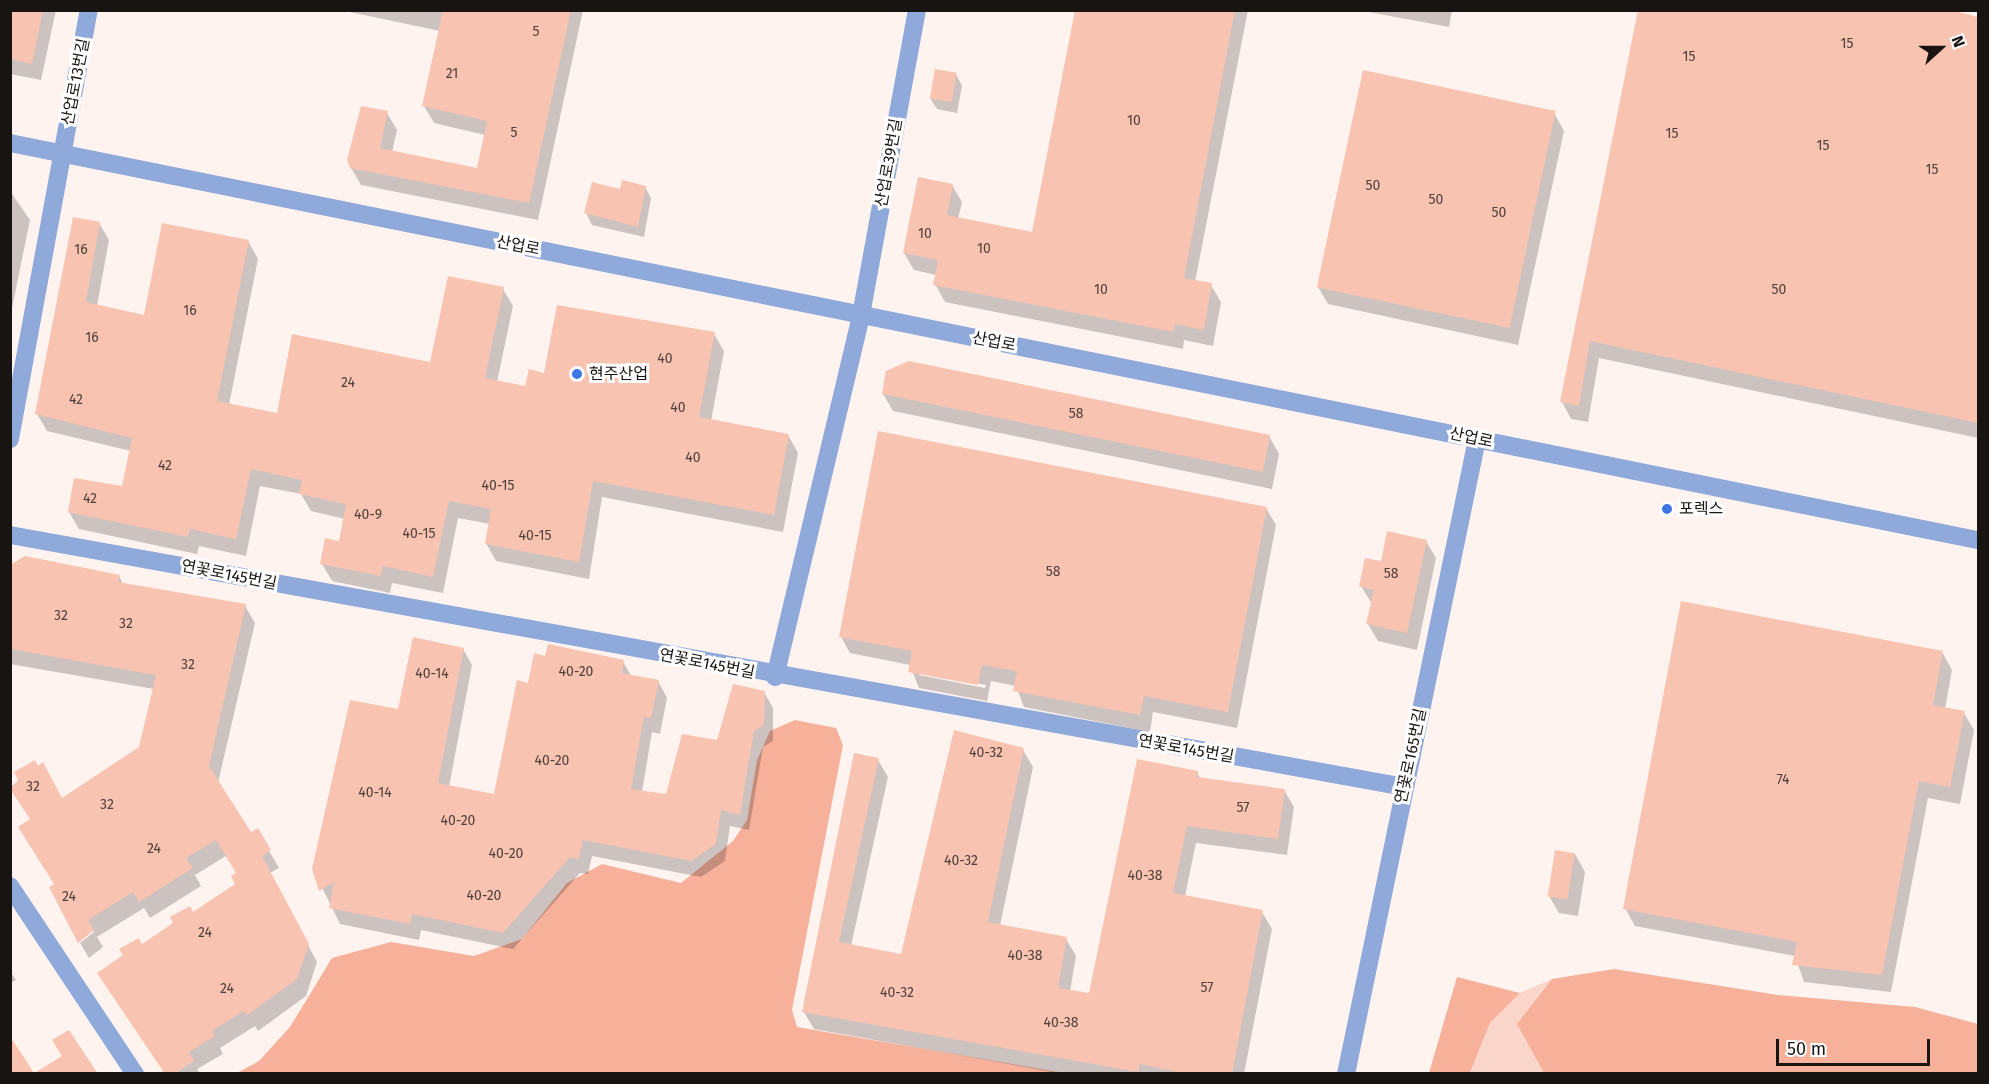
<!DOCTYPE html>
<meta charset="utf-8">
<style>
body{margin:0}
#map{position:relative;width:1989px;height:1084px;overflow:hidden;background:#fff3ef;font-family:"Fira Sans","Noto Sans KR",sans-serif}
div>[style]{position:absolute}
.green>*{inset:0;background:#fad5c9}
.forest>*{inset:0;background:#f7b19a}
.shadow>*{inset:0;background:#0003}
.building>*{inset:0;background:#f8c3b1;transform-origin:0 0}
.minor>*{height:18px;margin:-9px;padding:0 9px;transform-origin:9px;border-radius:9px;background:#8fa9da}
.dots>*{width:16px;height:16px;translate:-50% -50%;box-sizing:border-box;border:3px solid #fff;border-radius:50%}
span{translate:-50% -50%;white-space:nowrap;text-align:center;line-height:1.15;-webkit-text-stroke:6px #fff;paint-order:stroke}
.number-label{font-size:14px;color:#50403a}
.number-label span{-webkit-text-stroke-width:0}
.street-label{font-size:16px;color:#181412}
.poi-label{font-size:16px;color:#181412}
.left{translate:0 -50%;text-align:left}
.frame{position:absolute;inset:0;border:12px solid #181412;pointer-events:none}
.north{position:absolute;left:1911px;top:18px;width:60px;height:60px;-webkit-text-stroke:4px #fff;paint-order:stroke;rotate:69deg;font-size:16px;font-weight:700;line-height:24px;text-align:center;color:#181412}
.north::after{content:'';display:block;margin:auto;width:21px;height:27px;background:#181412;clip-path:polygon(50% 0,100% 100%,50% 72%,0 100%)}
.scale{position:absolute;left:1776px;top:1039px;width:154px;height:27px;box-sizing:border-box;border:3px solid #181412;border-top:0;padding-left:8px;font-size:18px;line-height:21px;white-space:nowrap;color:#181412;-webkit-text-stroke:4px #fff;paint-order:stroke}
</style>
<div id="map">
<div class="green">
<div style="clip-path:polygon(1552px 979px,1518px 1024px,1544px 1073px,1470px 1074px,1490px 1023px,1520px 993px)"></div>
</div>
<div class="forest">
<div style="clip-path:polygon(795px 720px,836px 728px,843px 745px,792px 1010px,797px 1027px,1064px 1073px,237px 1073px,259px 1061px,290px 1027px,332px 958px,391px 942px,474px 956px,522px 939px,567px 883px,602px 864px,681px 883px,733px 841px,747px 820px,757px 760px,770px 731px)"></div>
<div style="clip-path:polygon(1614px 969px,1778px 995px,1915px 1007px,1978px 1024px,1978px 1073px,1544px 1073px,1517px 1024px,1552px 979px)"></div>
<div style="clip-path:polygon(1457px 977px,1520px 993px,1490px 1023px,1470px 1073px,1429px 1073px)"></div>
</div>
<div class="shadow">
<div style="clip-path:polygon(10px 10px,56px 10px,41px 80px,10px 74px)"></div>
<div style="clip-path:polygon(340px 10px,583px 10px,538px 220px,361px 185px,351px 168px,387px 113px,397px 130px,392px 152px,478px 170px,485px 135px,434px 123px,424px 106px,440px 31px)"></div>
<div style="clip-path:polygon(1076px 10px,1248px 10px,1195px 282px,1211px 285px,1221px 302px,1213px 346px,1184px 340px,1183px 349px,945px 302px,935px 284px,936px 275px,914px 270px,904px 253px,952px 185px,962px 202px,958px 219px,1033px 234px)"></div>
<div style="clip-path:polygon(1358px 10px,1452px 10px,1449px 27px)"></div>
<div style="clip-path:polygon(1641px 10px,1944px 10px,1978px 18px,1978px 438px,1599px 358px,1588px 422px,1571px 419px,1562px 402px)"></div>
<div style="clip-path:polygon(956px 74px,962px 86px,957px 113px,937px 109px,930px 98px)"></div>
<div style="clip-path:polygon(1554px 113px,1564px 131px,1518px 345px,1328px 304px,1318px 287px)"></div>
<div style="clip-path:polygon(645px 187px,651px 198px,644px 237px,592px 225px,586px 213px,622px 190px)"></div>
<div style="clip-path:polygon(10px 191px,30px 220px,10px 318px)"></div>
<div style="clip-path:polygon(99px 223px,109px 240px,97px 306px,145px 317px,248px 241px,258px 259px,229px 405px,278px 415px,432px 363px,503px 289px,513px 306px,497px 382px,526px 388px,545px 374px,714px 334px,724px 351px,711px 421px,788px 435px,798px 453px,783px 532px,602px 497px,589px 579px,496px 561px,486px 543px,490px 524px,458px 518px,443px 593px,392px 583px,390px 593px,332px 581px,322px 564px,340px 543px,345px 519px,311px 511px,301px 494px,260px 486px,246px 556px,199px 546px,197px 554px,79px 529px,69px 512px,123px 488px,131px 451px,47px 431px,37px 414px)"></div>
<div style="clip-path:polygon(883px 394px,1269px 436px,1279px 454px,1272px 489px,893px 411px)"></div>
<div style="clip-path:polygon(evenodd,1266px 508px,1276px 525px,1237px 728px,1153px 712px,1150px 732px,1024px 707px,1016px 686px,991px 681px,987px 701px,919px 688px,910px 665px,850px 653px,841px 637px,1266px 508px,919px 672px,986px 685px,985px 688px,919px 675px,919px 672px)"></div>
<div style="clip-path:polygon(1426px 541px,1436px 558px,1417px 650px,1378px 641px,1368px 624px,1372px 604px,1361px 586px,1382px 563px)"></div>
<div style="clip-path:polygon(10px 567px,119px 576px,123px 584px,245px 606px,255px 623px,218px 783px,250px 835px,257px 830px,279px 868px,270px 873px,317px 962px,306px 996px,258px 1031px,255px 1026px,220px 1048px,223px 1054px,197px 1069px,200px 1074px,165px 1074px,142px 946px,237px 884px,238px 874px,226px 856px,195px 875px,201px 886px,150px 918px,144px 908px,97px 937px,103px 947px,89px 958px,80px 943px,94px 932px,56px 885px,31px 820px,11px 787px,20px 780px,62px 800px,141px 748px,154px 689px,10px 664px)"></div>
<div style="clip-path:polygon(463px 649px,472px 665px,449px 787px,495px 796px,530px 685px,546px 657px,623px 662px,632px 677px,658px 681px,667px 698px,660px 734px,652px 732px,642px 792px,667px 796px,764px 692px,773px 708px,773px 741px,763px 747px,749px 830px,730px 826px,725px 861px,701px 877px,592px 856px,588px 874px,580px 873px,513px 949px,421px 930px,419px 940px,340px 924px,313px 869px,399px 711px)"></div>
<div style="clip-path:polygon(1942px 652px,1952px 670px,1945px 709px,1964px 713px,1974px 730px,1960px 804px,1928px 798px,1891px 992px,1804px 982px,1795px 956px,1635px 926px,1625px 908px)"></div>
<div style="clip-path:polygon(1023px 750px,1033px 767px,1000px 926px,1066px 939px,1076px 956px,1070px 991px,1090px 995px,1197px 773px,1201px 779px,1284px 790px,1294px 807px,1287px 855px,1196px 843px,1185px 896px,1262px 912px,1272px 929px,1244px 1074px,1063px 1074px,814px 1029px,804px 1012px,878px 760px,888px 777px,851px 946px,902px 956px)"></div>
<div style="clip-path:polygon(1575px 854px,1585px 872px,1578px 916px,1559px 913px,1549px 896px)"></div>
<div style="clip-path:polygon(10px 971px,16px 980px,10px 983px)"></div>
</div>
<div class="building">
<div style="clip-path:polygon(10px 10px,43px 10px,32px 64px,10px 59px)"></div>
<div style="clip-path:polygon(443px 10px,571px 10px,529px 203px,350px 168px,347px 160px,361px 106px,388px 111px,380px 148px,477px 168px,487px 121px,422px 106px)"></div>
<div style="clip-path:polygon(1075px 10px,1235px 10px,1184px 278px,1212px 283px,1204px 330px,1175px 324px,1173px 332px,933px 285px,938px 260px,903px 253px,918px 177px,953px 184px,947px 215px,1032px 232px)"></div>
<div style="clip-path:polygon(1638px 10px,1952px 10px,1978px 17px,1978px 423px,1590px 341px,1579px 406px,1560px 402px)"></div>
<div style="left:935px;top:69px;width:22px;height:30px;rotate:10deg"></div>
<div style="left:1363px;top:70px;width:197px;height:222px;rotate:12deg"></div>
<div style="clip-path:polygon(622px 180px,646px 186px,638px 227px,584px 213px,592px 182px,620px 189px)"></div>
<div style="clip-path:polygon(73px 217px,100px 222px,86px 302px,144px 315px,162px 223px,249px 240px,217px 401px,277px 413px,292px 334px,430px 362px,448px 276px,504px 287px,485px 378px,525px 386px,529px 369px,544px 373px,557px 305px,715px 332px,699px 417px,789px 434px,774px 515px,593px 481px,579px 562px,485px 544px,491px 509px,449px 501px,433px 577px,383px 566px,381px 576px,320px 564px,325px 538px,339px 541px,346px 504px,299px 494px,302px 480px,251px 469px,236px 539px,190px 529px,188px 537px,68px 512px,74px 478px,122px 486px,132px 438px,35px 414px)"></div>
<div style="clip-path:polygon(909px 361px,1270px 435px,1263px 472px,882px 394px,886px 371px)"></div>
<div style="clip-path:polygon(878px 431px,1267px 507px,1228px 712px,1144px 696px,1140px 715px,1013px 691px,1017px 671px,982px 665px,978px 685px,908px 672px,912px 651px,839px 637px)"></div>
<div style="clip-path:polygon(1387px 531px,1427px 540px,1407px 633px,1366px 624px,1374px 590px,1359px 586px,1365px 558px,1381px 561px)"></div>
<div style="clip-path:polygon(25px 556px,120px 575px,118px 582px,246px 604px,209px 766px,251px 832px,258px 828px,271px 850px,262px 856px,309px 944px,297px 979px,247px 1015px,244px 1011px,212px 1031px,215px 1036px,189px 1052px,194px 1061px,174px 1074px,165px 1074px,97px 973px,123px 955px,119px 949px,139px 938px,142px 944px,173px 923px,170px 917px,190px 906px,193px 912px,235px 884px,231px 876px,236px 873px,216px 840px,186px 858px,193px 868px,139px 902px,133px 892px,88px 920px,94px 930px,78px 943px,49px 887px,54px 884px,18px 827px,30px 819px,10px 789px,18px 780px,14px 772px,35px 760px,38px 766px,43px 762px,62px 798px,139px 747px,156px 675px,10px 649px,10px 565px)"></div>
<div style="clip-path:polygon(1681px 601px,1943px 651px,1933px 705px,1965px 711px,1950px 787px,1919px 781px,1882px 975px,1792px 965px,1797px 942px,1623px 909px)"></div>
<div style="clip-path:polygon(413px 637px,464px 648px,438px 783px,494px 794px,517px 680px,528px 683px,534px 653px,545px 656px,548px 644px,624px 660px,622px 673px,659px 680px,651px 718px,644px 717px,631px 789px,666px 794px,682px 734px,717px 740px,733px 684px,765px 691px,764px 725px,754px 731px,740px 815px,721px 810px,716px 844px,691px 861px,583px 840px,579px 859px,570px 857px,503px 933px,412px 914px,410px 924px,329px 908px,334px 882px,319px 891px,312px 869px,350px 700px,398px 709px)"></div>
<div style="clip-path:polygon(954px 730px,1024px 748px,988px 922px,1067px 937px,1058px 988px,1089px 993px,1137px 759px,1198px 771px,1197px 777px,1285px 789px,1278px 839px,1187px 826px,1173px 893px,1263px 910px,1232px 1074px,1188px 1074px,1140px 1064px,1138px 1072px,802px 1012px,854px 753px,879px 758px,839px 942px,901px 954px)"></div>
<div style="left:1555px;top:850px;width:20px;height:47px;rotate:9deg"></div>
<div style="clip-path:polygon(69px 1030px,98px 1074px,10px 1074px,10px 1036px,34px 1073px,62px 1056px,52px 1040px)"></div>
</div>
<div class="minor">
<div style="left:10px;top:143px;width:2008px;rotate:11.41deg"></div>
<div style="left:10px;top:439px;width:436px;rotate:-79.6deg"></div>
<div style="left:10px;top:535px;width:1418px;rotate:10.24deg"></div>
<div style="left:775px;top:677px;width:372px;rotate:-76.6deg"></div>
<div style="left:861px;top:315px;width:310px;rotate:-79.6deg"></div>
<div style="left:10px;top:886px;width:226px;rotate:56.4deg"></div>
<div style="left:1346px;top:1074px;width:648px;rotate:-78.34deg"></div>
</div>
<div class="dots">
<div style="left:577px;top:374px;background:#3f75e5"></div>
<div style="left:1667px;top:509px;background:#3f75e5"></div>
</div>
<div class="number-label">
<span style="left:536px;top:32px">5</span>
<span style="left:1847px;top:44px">15</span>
<span style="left:1689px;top:57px">15</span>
<span style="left:452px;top:74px">21</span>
<span style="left:1134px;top:121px">10</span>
<span style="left:514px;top:133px">5</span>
<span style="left:1672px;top:134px">15</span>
<span style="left:1823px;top:146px">15</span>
<span style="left:1932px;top:170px">15</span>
<span style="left:1373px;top:186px">50</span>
<span style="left:1436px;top:200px">50</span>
<span style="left:1499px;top:213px">50</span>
<span style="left:925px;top:234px">10</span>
<span style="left:984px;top:249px">10</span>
<span style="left:81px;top:250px">16</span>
<span style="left:1101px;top:290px">10</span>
<span style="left:1779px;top:290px">50</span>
<span style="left:190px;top:311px">16</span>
<span style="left:92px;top:338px">16</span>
<span style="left:665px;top:359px">40</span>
<span style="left:348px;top:383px">24</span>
<span style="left:76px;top:400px">42</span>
<span style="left:678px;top:408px">40</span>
<span style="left:1076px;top:414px">58</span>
<span style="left:693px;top:458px">40</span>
<span style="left:165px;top:466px">42</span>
<span style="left:498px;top:486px">40-15</span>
<span style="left:90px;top:499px">42</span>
<span style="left:368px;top:515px">40-9</span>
<span style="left:419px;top:534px">40-15</span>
<span style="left:535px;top:536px">40-15</span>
<span style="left:1053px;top:572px">58</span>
<span style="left:1391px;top:574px">58</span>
<span style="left:61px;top:616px">32</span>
<span style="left:126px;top:624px">32</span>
<span style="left:188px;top:665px">32</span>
<span style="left:576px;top:672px">40-20</span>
<span style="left:432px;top:674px">40-14</span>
<span style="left:986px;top:753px">40-32</span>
<span style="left:552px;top:761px">40-20</span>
<span style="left:1783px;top:780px">74</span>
<span style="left:33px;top:787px">32</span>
<span style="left:375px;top:793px">40-14</span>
<span style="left:107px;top:805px">32</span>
<span style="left:1243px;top:808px">57</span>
<span style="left:458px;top:821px">40-20</span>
<span style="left:154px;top:849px">24</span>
<span style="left:506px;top:854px">40-20</span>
<span style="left:961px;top:861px">40-32</span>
<span style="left:1145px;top:876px">40-38</span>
<span style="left:484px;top:896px">40-20</span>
<span style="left:69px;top:897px">24</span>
<span style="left:205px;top:933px">24</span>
<span style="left:1025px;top:956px">40-38</span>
<span style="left:1207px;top:988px">57</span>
<span style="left:227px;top:989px">24</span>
<span style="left:897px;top:993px">40-32</span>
<span style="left:1061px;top:1023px">40-38</span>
</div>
<div class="street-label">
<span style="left:76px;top:82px;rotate:-79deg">산업로13번길</span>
<span style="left:889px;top:163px;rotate:-80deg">산업로39번길</span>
<span style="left:518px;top:246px;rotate:11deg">산업로</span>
<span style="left:994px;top:342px;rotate:11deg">산업로</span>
<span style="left:1471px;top:438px;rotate:12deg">산업로</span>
<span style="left:229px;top:575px;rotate:11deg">연꽃로145번길</span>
<span style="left:707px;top:664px;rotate:11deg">연꽃로145번길</span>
<span style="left:1186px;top:749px;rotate:10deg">연꽃로145번길</span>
<span style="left:1411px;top:756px;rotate:-78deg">연꽃로165번길</span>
</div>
<div class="poi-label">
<span class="left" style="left:589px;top:374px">현주산업</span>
<span class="left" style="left:1679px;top:509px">포렉스</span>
</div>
<div class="frame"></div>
<div class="north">N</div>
<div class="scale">50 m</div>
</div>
